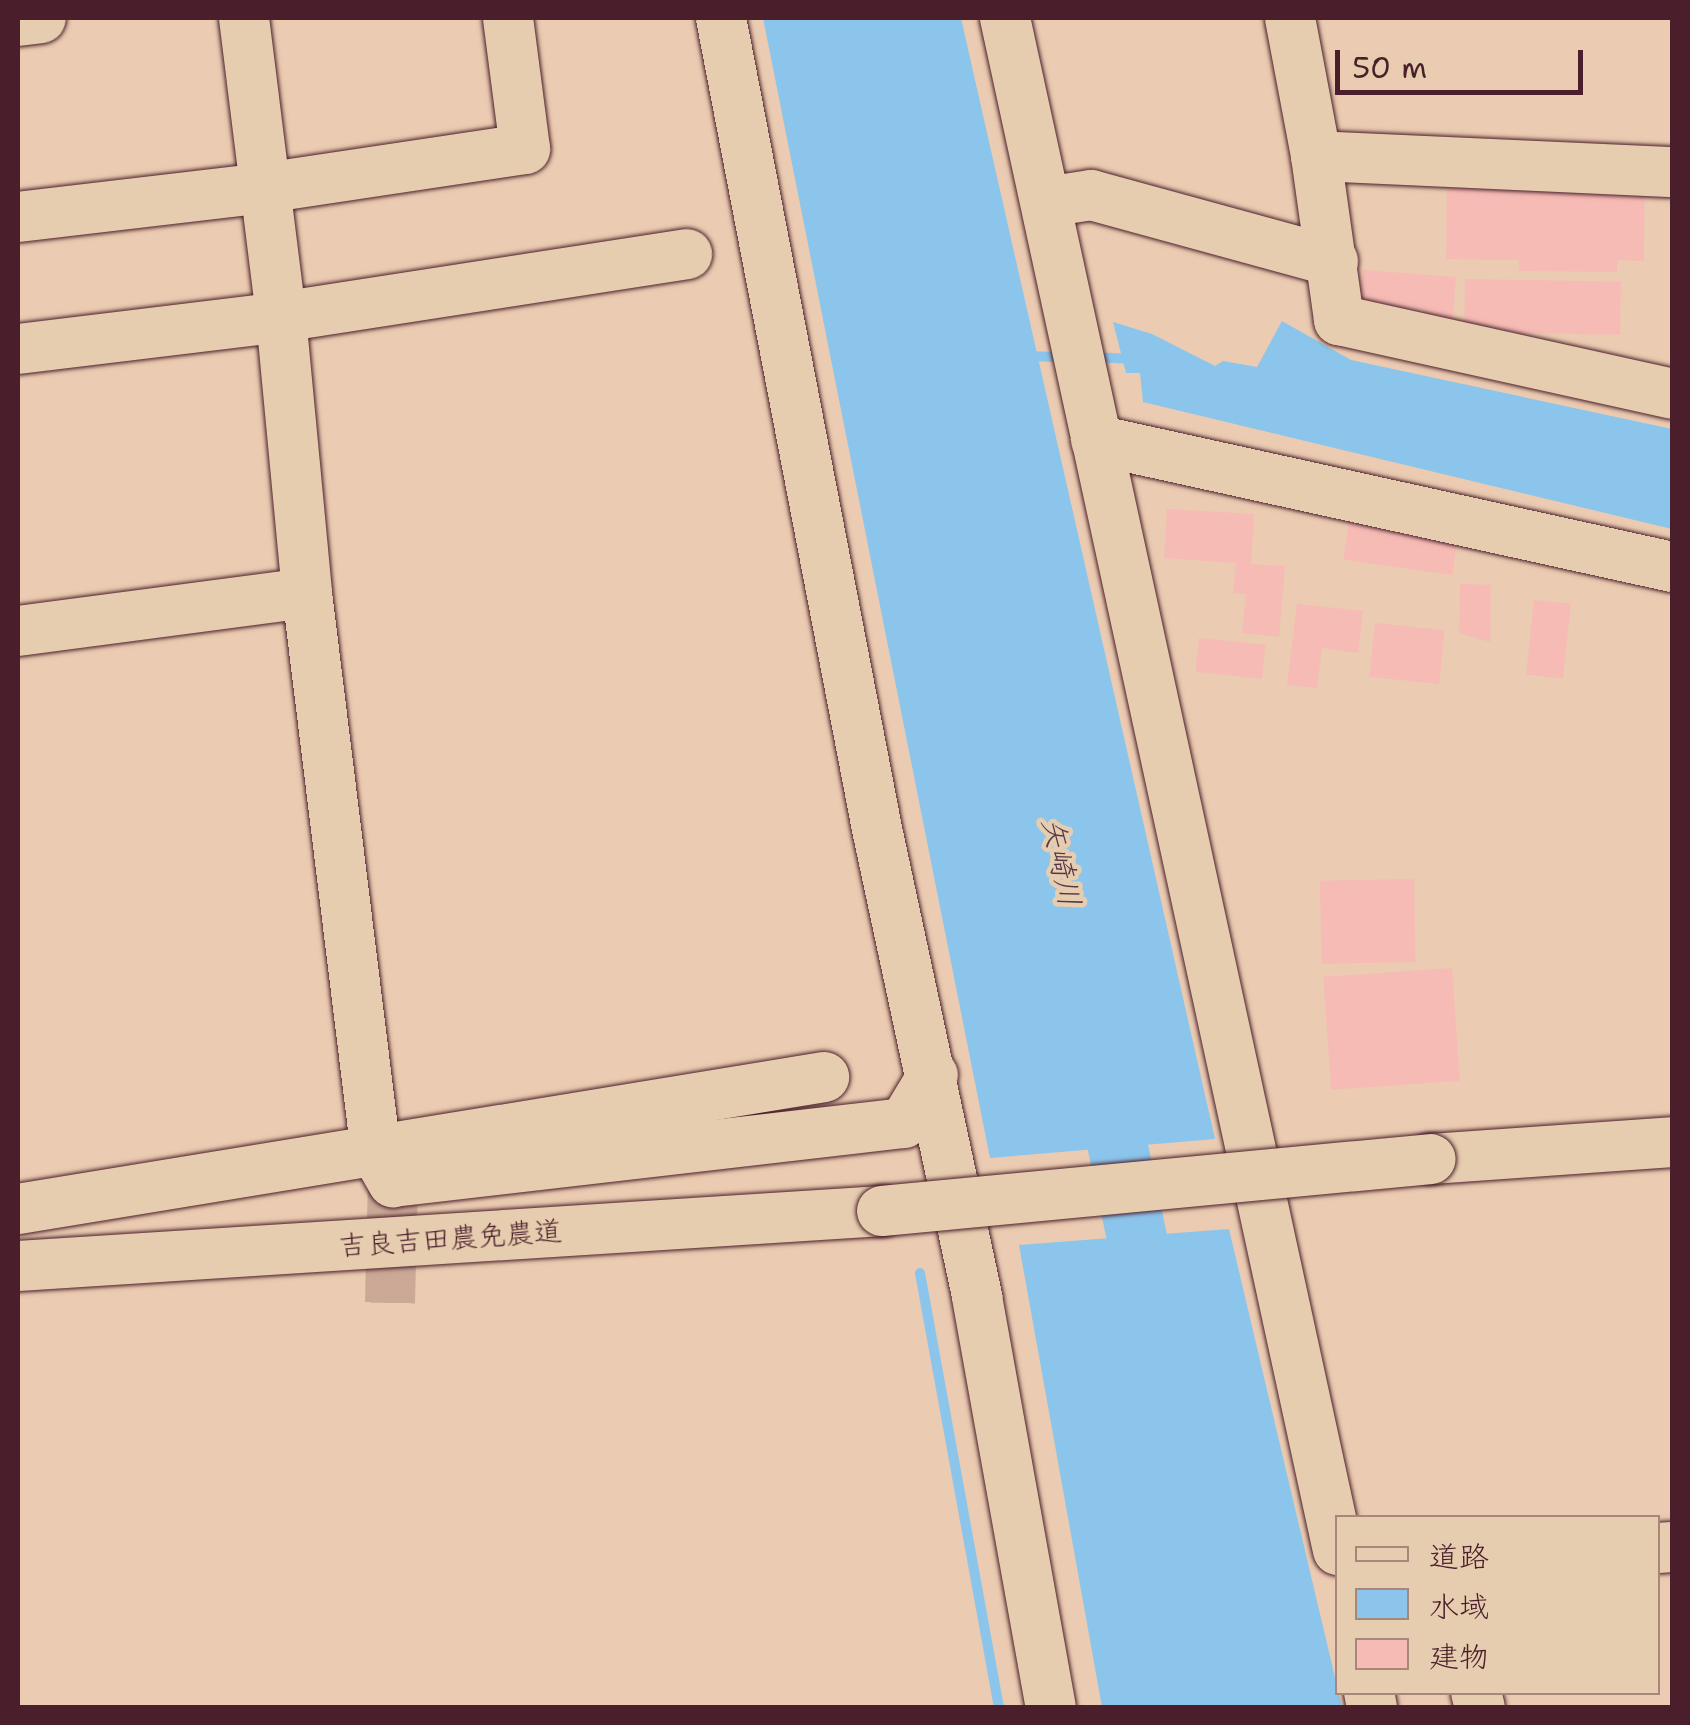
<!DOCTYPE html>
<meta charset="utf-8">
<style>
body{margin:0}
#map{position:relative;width:1690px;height:1725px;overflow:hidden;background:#ebcbb1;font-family:"Shantell Sans","Klee One",sans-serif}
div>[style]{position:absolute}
.water>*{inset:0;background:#8cc5eb}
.stream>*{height:10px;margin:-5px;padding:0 5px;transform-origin:5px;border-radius:5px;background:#8cc5eb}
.river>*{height:60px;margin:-30px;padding:0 30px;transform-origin:30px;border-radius:30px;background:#8cc5eb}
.building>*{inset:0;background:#f6bbb4;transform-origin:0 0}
.minor-tunnel>*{height:50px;margin-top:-25px;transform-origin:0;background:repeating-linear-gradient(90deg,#cba996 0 50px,transparent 0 75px)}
.roads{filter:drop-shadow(0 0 2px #4a1f2b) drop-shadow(0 0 2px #4a1f2b)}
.minor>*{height:50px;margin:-25px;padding:0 25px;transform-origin:25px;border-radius:25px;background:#e7cdaf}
.bridges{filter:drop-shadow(0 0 2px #4a1f2b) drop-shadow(0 0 2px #4a1f2b)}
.minor-bridge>*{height:50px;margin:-25px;padding:0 25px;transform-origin:25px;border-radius:25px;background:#e7cdaf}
span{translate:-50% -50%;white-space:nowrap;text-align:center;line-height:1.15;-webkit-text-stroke:9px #e7cdaf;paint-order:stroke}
.street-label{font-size:28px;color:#4a1f2b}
.water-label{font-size:30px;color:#543848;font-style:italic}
.frame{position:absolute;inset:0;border:20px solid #4a1f2b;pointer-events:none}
.legend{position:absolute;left:1335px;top:1515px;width:325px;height:180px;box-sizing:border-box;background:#e7cdaf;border:2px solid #a8877a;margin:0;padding:12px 18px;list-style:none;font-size:30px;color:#4a1f2b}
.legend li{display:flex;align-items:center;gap:20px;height:50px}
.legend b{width:50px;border:2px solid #a8877a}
.scale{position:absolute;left:1335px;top:50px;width:248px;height:45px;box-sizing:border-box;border:5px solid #4a1f2b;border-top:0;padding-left:12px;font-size:30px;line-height:35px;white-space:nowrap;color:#4a1f2b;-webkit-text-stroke:8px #e7cdaf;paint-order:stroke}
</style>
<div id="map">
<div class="water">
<div style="clip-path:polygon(763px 18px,961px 18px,1215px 1139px,990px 1158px)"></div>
<div style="clip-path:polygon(1282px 321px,1351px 360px,1672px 429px,1672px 529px,1143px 402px,1140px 373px,1126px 373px,1113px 322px,1152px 334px,1215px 366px,1223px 361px,1257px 367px)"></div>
<div style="clip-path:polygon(1229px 1229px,1342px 1707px,1102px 1707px,1019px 1245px)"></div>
</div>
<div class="stream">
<div style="left:1026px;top:356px;width:38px;rotate:2deg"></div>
<div style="left:1091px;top:357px;width:43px;rotate:2.7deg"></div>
<div style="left:920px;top:1273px;width:442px;rotate:79.7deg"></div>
</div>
<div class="river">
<div style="left:1101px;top:1067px;width:252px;rotate:78.1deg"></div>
</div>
<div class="building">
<div style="clip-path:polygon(1447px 176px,1645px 178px,1644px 261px,1617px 260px,1617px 272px,1519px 271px,1519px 260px,1446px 259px)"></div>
<div style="clip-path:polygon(1363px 270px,1456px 277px,1452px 325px,1424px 323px,1425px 310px,1360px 304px)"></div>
<div style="left:1465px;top:279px;width:156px;height:53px;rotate:1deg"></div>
<div style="clip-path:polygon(1167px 509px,1254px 514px,1251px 564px,1285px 566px,1279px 637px,1242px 633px,1246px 594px,1233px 593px,1236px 563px,1164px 558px)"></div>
<div style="left:1349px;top:520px;width:110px;height:40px;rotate:8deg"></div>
<div style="clip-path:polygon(1460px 584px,1491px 585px,1490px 642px,1459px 633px)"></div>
<div style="left:1534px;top:600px;width:37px;height:75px;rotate:6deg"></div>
<div style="clip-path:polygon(1297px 604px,1363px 611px,1358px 653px,1322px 648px,1317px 688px,1287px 685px)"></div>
<div style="left:1375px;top:623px;width:70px;height:54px;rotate:6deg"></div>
<div style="left:1199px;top:638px;width:67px;height:34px;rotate:6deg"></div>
<div style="left:1414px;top:879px;width:83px;height:94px;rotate:89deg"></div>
<div style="left:1452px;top:968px;width:113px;height:129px;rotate:86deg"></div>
</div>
<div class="minor-tunnel">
<div style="left:390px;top:1303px;width:121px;rotate:-88.6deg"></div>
</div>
<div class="roads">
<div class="minor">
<div style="left:244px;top:18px;width:301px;rotate:82.9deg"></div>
<div style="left:281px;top:317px;width:277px;rotate:84.6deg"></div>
<div style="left:307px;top:593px;width:564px;rotate:82.98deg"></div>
<div style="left:376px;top:1153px;width:34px;rotate:60deg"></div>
<div style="left:393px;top:1182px;width:514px;rotate:-6.59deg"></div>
<div style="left:904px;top:1123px;width:56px;rotate:-58.9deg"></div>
<div style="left:721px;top:18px;width:826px;rotate:79.11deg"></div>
<div style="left:877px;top:829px;width:479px;rotate:77.9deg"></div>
<div style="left:977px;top:1297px;width:418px;rotate:79.8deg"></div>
<div style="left:1005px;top:18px;width:1568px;rotate:77.74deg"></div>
<div style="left:1290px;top:18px;width:140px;rotate:79.3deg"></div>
<div style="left:1316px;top:156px;width:166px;rotate:82deg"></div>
<div style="left:1339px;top:320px;width:341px;rotate:12.5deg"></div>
<div style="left:18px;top:21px;width:23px;rotate:-7deg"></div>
<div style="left:1316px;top:156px;width:356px;rotate:2.6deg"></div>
<div style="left:1046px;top:202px;width:46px;rotate:-8.8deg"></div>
<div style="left:1091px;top:195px;width:251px;rotate:15.3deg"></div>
<div style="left:18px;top:217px;width:248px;rotate:-6.7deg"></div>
<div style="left:264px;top:188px;width:264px;rotate:-8.5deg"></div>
<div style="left:525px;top:149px;width:132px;rotate:-97.4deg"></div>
<div style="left:18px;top:349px;width:265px;rotate:-6.9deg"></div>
<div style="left:281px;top:317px;width:411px;rotate:-8.8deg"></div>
<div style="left:1096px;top:440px;width:590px;rotate:12.43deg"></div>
<div style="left:18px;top:631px;width:291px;rotate:-7.5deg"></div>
<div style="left:1431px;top:1159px;width:242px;rotate:-4deg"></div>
<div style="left:18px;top:1209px;width:817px;rotate:-9.3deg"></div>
<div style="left:18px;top:1266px;width:866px;rotate:-3.64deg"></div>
<div style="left:1658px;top:1548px;width:14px;rotate:-4deg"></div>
<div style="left:1369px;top:1692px;width:16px;rotate:79deg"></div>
<div style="left:1476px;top:1692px;width:16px;rotate:76deg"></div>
</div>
</div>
<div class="bridges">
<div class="minor-bridge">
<div style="left:882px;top:1211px;width:551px;rotate:-5.41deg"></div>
</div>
</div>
<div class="street-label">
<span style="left:450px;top:1238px;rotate:-4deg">吉良吉田農免農道</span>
</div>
<div class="water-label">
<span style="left:1061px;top:862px;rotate:78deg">矢崎川</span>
</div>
<div class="frame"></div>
<ul class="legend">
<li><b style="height:12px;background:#e7cdaf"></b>道路</li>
<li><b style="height:28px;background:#8cc5eb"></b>水域</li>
<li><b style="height:28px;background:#f6bbb4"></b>建物</li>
</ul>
<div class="scale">50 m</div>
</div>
